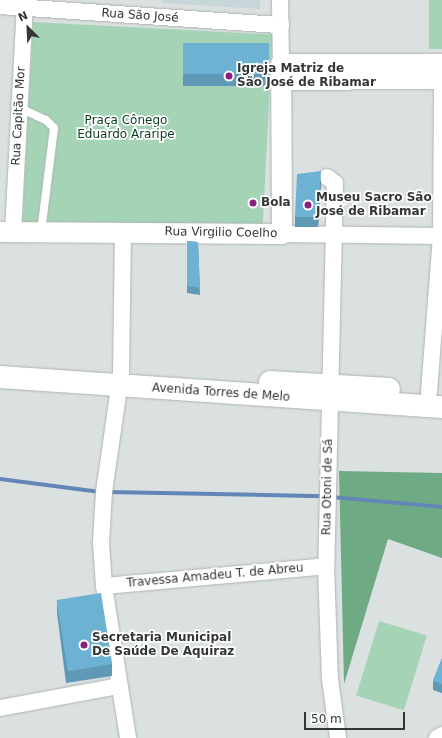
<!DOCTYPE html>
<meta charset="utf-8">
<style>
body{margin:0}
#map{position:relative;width:442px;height:738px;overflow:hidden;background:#dbe0e1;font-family:"DejaVu Sans",sans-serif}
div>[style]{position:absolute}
.built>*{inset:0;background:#c7d6d8}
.green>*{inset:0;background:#a4d4b5;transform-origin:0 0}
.forest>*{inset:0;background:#6eab85}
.stream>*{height:4px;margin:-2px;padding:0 2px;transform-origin:2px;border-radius:2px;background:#6286b6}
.roads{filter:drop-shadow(0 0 1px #aeb3b4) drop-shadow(0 0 1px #aeb3b4)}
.service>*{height:8px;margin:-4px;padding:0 4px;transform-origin:4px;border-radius:4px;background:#fff}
.minor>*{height:16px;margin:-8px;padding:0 8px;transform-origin:8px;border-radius:8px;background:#fff}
.tertiary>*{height:20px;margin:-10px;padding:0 10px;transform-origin:10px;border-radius:10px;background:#fff}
.primary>*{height:22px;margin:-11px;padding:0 11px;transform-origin:11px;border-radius:11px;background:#fff}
.wall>*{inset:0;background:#5f99b5;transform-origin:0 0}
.shaded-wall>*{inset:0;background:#4d7d94}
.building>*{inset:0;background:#6eb2d3;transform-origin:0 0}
.dots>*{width:11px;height:11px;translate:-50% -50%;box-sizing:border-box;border:2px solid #fff;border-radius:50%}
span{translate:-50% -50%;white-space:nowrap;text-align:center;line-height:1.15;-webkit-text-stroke:3.5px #fff;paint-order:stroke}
.street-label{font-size:12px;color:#333636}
.poi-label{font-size:12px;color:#333636;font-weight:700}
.left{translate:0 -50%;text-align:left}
.park-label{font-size:12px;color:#093b22}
.north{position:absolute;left:8px;top:8px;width:40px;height:40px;-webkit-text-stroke:3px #fff;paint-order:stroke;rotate:336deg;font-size:11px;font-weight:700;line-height:16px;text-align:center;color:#333636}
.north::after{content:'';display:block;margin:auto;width:14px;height:18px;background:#333636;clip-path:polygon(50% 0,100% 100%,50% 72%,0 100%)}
.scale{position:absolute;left:304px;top:712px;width:101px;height:18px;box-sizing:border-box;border:2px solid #333636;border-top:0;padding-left:5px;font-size:12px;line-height:14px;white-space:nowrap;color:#333636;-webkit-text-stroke:3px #fff;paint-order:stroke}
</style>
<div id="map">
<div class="built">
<div style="clip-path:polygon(163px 0,260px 0,260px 9px,162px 3px)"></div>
</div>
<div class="green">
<div style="left:429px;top:0;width:13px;height:49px"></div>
<div style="left:33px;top:22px;width:240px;height:205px;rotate:3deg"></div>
<div style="left:379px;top:621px;width:50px;height:78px;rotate:17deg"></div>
</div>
<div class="forest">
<div style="clip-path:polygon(339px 471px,442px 473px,442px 558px,388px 539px,344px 684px)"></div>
</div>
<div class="stream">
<div style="left:0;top:479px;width:101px;rotate:7.4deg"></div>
<div style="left:107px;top:492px;width:217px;rotate:1.1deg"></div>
<div style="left:331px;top:497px;width:111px;rotate:5.1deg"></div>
</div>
<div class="roads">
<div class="service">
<div style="left:20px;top:108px;width:29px;rotate:25deg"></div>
<div style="left:46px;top:120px;width:11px;rotate:45deg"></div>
<div style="left:54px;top:128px;width:105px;rotate:97.1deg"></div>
</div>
<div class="minor">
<div style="left:280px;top:0;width:64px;rotate:89.1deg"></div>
<div style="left:0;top:6px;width:282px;rotate:3.9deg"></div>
<div style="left:327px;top:177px;width:10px;rotate:37deg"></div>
<div style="left:335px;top:183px;width:383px;rotate:91.3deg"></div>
<div style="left:326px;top:566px;width:113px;rotate:88deg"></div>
<div style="left:330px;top:679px;width:60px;rotate:82.3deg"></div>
<div style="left:123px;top:231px;width:143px;rotate:90.8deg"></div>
<div style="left:121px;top:374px;width:119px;rotate:98.2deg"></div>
<div style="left:104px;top:492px;width:51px;rotate:93.4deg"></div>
<div style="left:101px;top:543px;width:43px;rotate:86deg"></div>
<div style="left:104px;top:586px;width:154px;rotate:81deg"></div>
<div style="left:13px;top:232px;width:232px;rotate:-87deg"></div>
<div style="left:282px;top:234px;width:160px;rotate:0.7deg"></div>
<div style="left:429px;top:392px;width:156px;rotate:-85.6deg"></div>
<div style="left:441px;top:236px;width:146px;rotate:-89.6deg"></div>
<div style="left:104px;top:586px;width:223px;rotate:-5.1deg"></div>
<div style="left:0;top:708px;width:121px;rotate:-10.5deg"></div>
<div style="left:437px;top:738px;width:6px;rotate:-31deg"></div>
</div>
<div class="tertiary">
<div style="left:281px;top:80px;width:161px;rotate:-0.4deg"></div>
<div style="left:0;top:232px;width:282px;rotate:0.4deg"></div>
<div style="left:282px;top:234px;width:170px;rotate:-90.3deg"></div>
<div style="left:281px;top:64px;width:161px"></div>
</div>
<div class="primary">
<div style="left:0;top:377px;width:443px;rotate:3.9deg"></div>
<div style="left:270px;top:382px;width:119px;rotate:3.4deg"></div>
</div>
</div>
<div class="wall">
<div style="left:269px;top:43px;width:43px;height:86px;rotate:90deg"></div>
<div style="clip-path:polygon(321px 180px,318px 227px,295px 227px,295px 217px)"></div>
<div style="clip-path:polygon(187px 241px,198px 242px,200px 295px,187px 293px)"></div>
<div style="clip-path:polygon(57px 601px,112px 664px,112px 676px,66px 683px,57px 613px)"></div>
<div style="clip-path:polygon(442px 658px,442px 693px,433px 690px,433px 681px)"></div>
</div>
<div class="shaded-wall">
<div style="clip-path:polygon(321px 171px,321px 180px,318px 227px,318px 217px)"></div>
</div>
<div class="building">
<div style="left:269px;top:43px;width:31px;height:86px;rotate:90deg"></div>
<div style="clip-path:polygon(321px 171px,318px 217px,295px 217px,297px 174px)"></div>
<div style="clip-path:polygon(187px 241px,198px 242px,200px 288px,187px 286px)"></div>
<div style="left:101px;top:593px;width:72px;height:45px;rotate:81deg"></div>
<div style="clip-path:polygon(442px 658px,442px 684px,433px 681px)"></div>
</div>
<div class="dots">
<div style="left:229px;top:76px;background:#891e83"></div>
<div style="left:253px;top:203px;background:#891e83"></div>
<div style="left:308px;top:205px;background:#891e83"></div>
<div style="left:84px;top:645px;background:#891e83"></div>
</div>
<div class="street-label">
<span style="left:140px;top:16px;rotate:4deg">Rua São José</span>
<span style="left:19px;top:116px;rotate:-87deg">Rua Capitão Mor</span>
<span style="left:221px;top:233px;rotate:1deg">Rua Virgilio Coelho</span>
<span style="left:221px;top:393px;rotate:4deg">Avenida Torres de Melo</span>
<span style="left:328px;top:487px;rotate:-89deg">Rua Otoni de Sá</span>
<span style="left:215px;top:576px;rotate:-5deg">Travessa Amadeu T. de Abreu</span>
</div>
<div class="poi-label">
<span class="left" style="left:237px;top:76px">Igreja Matriz de<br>São José de Ribamar</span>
<span class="left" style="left:316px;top:205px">Museu Sacro São<br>José de Ribamar</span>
<span class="left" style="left:261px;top:203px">Bola</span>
<span class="left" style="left:92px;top:645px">Secretaria Municipal<br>De Saúde De Aquiraz</span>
</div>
<div class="park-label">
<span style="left:126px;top:128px">Praça Cônego<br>Eduardo Araripe</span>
</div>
<div class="north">N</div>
<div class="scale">50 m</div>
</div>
